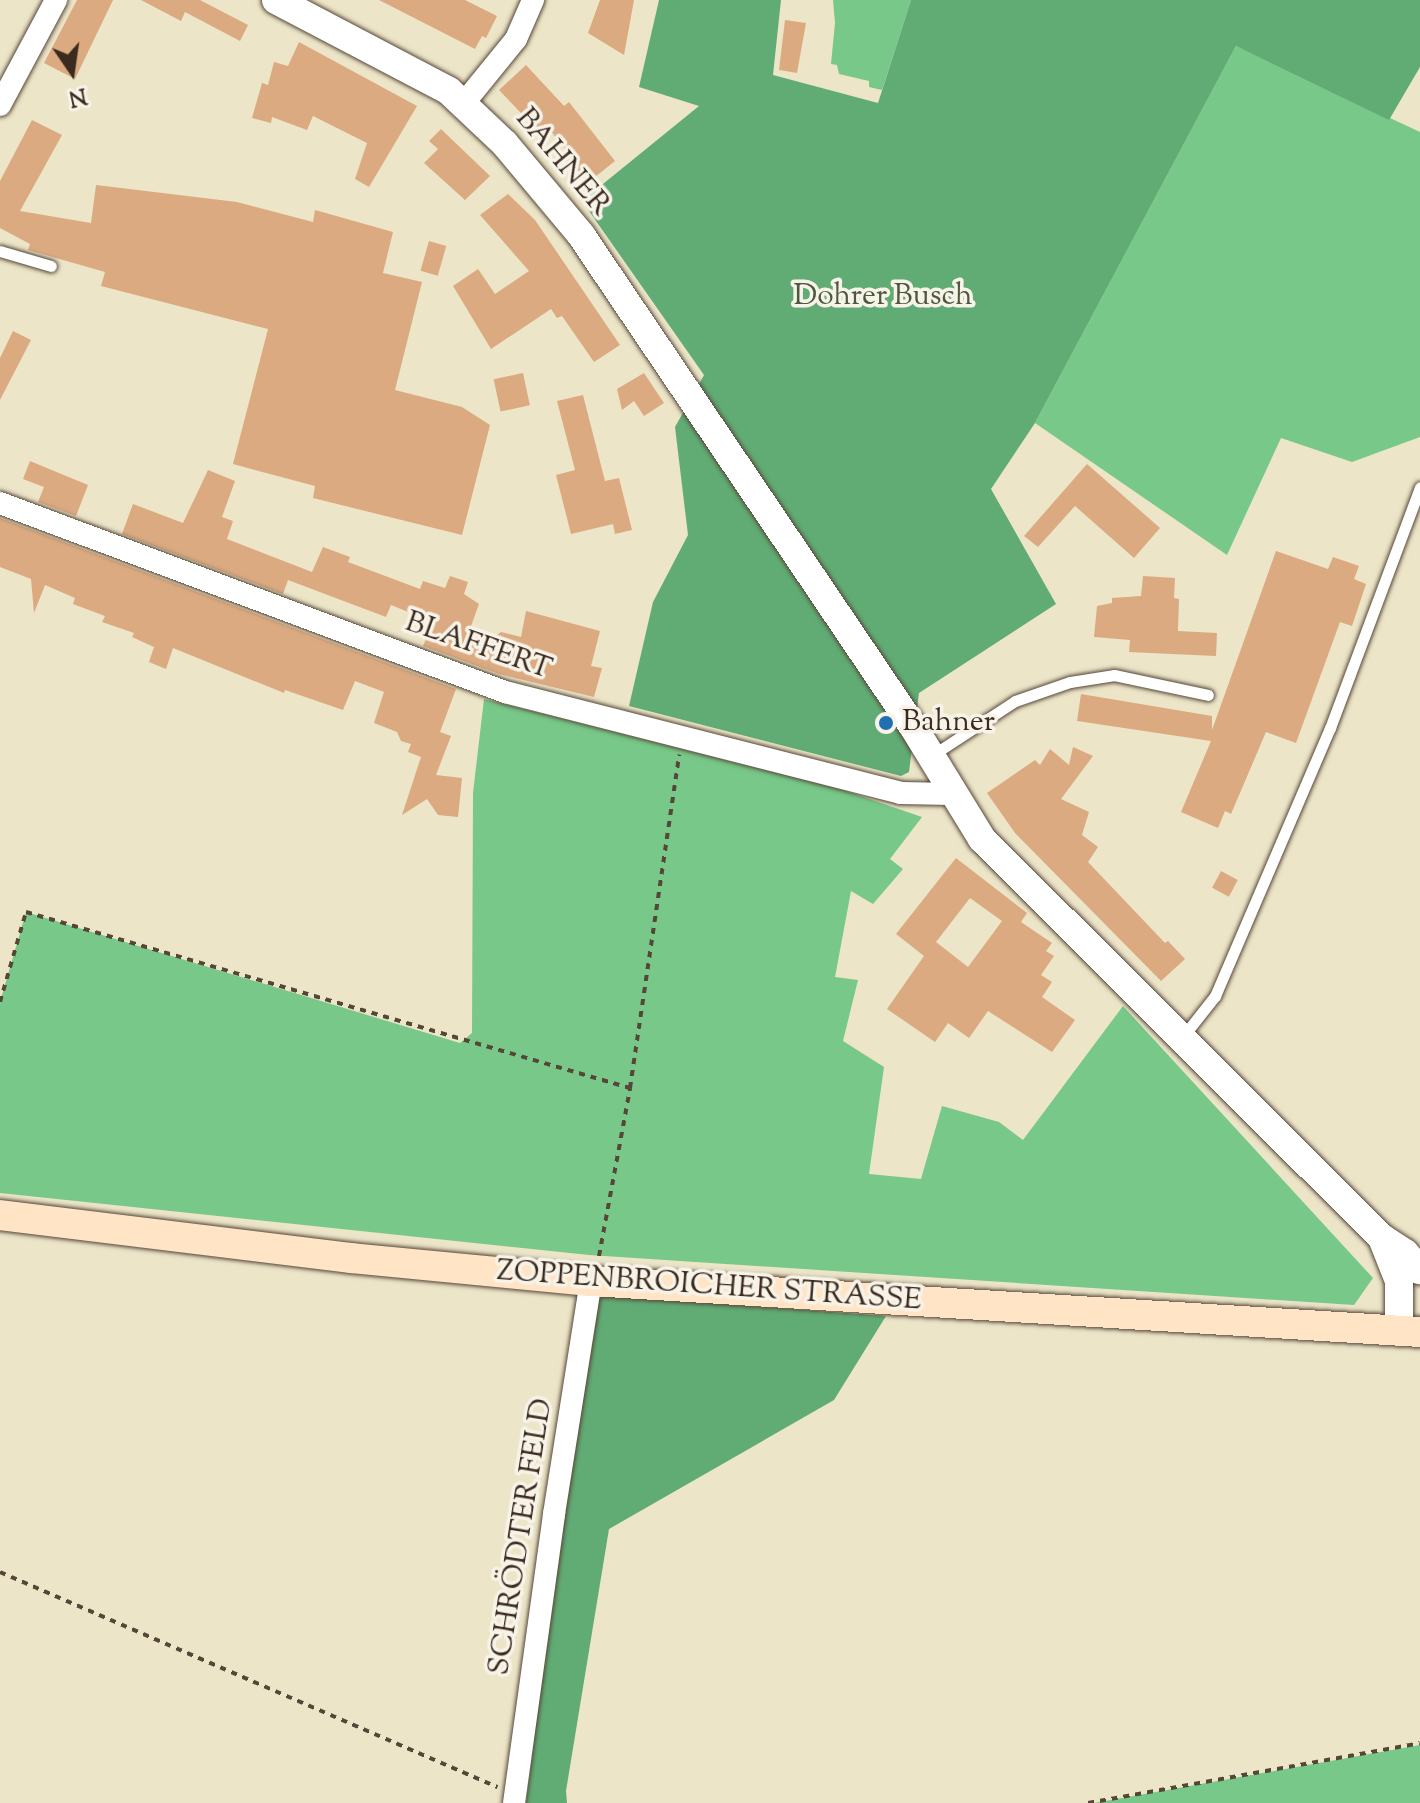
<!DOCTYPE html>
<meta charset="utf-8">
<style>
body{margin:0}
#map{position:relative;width:1420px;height:1803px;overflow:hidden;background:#ece5c8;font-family:"Sorts Mill Goudy",serif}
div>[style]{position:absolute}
.green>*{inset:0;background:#77c889}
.forest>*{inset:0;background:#61ac75}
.building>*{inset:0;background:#dbaa81;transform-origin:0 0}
.path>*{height:4px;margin-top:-2px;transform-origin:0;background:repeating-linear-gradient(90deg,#564638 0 6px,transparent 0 12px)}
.roads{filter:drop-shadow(0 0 2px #564638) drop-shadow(0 0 2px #564638)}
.service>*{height:11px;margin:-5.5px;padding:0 5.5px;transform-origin:5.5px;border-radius:5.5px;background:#fff}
.minor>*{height:22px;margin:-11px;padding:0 11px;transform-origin:11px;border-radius:11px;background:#fff}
.tertiary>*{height:28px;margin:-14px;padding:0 14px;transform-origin:14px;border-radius:14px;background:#fff}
.secondary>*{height:30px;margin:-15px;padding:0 15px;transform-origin:15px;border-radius:15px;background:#ffe4c6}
.dots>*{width:22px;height:22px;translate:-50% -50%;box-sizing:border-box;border:4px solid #f7f3e8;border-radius:50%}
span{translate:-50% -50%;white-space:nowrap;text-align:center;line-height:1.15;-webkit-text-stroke:7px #f7f3e8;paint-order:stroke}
.street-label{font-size:30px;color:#3b2a1e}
.park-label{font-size:30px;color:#4d593e}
.poi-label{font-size:30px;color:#3b2a1e}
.left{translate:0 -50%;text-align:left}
.north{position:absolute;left:32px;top:32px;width:80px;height:80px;-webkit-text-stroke:6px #f7f3e8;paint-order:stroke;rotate:167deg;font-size:22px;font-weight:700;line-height:32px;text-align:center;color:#3b2a1e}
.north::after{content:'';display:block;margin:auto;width:28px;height:36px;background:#3b2a1e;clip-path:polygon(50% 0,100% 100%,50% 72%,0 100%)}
</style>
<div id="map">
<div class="green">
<div style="clip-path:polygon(833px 0,911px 0,882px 90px,869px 87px,869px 81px,839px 74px,837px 65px,831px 64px,835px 23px)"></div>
<div style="clip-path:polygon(1236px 46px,1420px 132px,1420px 437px,1352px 462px,1281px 438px,1227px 555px,1035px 423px)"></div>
<div style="clip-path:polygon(484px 699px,840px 789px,922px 817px,890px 859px,903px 869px,873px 904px,851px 891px,835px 977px,858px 980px,843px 1041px,884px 1067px,869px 1174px,921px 1179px,942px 1106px,999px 1122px,1023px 1140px,1123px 1006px,1373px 1278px,1354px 1305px,589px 1255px,0 1193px,0 1002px,26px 912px,460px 1043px,472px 1033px,473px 793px)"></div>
<div style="clip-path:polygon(1420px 1745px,1420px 1803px,1094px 1803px)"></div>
</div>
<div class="forest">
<div style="clip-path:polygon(659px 0,781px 0,773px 75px,878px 103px,911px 0,1420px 0,1420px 67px,1389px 120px,1236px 46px,1035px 423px,991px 489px,1056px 604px,919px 693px,909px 772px,901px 776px,629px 706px,653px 602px,688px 535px,675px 427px,704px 375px,582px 201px,699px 106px,639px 87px)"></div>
<div style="clip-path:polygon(590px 1294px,886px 1316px,834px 1400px,609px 1529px,566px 1791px,567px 1803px,526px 1803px)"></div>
</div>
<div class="building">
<div style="clip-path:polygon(77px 0,113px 0,75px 79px,44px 63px)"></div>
<div style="clip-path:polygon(141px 0,200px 0,248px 25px,240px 41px,185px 12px,181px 21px)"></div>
<div style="clip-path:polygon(379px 0,465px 0,497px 16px,486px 38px,482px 36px,475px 49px)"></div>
<div style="clip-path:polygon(600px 0,634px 0,624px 55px,588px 33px)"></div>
<div style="clip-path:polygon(785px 20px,806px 23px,797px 73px,779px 70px)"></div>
<div style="clip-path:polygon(299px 42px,417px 106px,369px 187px,355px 179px,367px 143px,313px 116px,307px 130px,272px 117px,271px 123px,252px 118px,262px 83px,268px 85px,274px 62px,288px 66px)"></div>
<div style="clip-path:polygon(526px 65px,564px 106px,569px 102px,615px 161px,590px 181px,581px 170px,575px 175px,560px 155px,566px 150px,545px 124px,538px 131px,499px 90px)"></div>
<div style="clip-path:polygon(32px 120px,62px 135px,20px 211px,91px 223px,96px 185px,237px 202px,313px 222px,315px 210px,393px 232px,383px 273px,422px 282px,395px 390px,462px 407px,490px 425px,462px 535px,313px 498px,315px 486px,233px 464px,268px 329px,101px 286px,105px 272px,28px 250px,30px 244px,0 228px,0 181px)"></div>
<div style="clip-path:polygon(441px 129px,490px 176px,465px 200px,424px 163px,438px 149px,429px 141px)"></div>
<div style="clip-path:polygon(508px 194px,535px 220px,620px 345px,594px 362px,562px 316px,557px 318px,551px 309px,491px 349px,453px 286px,478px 269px,495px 294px,529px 271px,480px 215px)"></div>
<div style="left:429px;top:241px;width:18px;height:31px;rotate:16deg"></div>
<div style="clip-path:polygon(13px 331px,31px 340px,0 400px,0 358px)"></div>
<div style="left:523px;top:373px;width:33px;height:30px;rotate:78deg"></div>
<div style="clip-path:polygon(644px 373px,664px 403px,644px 416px,634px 401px,622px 410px,617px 389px)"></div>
<div style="clip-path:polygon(583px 395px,605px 481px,619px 478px,632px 530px,615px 534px,613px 524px,571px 534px,556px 475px,575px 470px,557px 401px)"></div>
<div style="clip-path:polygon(30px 461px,88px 485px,76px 516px,38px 502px,44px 487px,23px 479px)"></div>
<div style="clip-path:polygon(1087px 464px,1160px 528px,1134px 558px,1075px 506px,1038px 547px,1024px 536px)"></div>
<div style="clip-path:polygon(208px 470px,235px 481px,222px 517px,233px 521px,227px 539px,312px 572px,323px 547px,350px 557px,348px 562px,420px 589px,423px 581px,445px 588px,450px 576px,468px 582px,464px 594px,479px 604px,470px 629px,494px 637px,501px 632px,521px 637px,526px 611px,600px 631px,591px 666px,602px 668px,594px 697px,499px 674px,423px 646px,433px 622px,391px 605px,386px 617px,288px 580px,283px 594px,122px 534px,133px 504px,183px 523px)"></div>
<div style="clip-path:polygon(0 518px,456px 689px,440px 732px,451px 736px,436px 775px,462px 778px,458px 817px,438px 815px,427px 799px,402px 815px,421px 757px,408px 752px,411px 744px,401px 741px,397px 732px,374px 723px,384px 692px,355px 681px,343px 710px,285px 690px,284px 693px,173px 648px,166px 669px,149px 662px,154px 647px,132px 637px,134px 633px,102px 622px,105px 616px,73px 604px,75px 598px,45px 585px,34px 613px,31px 579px,0 567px)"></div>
<div style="clip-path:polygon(1276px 551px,1328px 569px,1333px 557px,1359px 566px,1354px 579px,1366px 584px,1352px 626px,1340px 622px,1296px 743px,1266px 732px,1231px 814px,1225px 811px,1218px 828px,1181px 812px,1211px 741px,1077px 721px,1081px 694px,1212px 716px,1212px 730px)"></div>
<div style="clip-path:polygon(1143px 576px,1175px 578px,1174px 598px,1179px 599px,1178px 631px,1217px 633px,1216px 656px,1129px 652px,1130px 640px,1094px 637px,1097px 606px,1112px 603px,1112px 598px,1141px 596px)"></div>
<div style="clip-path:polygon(1073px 747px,1093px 756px,1061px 799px,1089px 812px,1082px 835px,1098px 847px,1088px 862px,1165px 943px,1168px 941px,1185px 959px,1161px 981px,1015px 833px,987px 793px,1035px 760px,1040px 765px,1050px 749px,1069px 765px)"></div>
<div style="clip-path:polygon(evenodd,956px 858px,1027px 913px,1021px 922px,1052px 943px,1046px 951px,1054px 956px,1041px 975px,1052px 982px,1042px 997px,1075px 1020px,1052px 1052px,988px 1011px,969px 1038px,948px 1023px,935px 1042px,887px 1009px,924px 956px,896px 934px,956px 858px,970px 898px,1002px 921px,968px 967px,936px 942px,970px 898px)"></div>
<div style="left:1221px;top:871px;width:19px;height:19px;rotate:28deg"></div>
</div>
<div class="path">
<div style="left:0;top:1002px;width:94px;rotate:-73.9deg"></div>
<div style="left:26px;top:912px;width:629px;rotate:16.25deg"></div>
<div style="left:599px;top:1256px;width:171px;rotate:-79.5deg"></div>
<div style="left:630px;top:1088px;width:337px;rotate:-81.6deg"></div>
<div style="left:0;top:1572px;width:542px;rotate:23.39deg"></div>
<div style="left:1088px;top:1803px;width:337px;rotate:-10.2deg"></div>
</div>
<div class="roads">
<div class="service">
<div style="left:0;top:251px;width:53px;rotate:16.4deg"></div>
<div style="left:931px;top:756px;width:100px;rotate:-33.2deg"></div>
<div style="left:1015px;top:701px;width:58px;rotate:-19.1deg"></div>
<div style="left:1070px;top:682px;width:45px;rotate:-9deg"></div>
<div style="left:1114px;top:675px;width:96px;rotate:12deg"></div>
<div style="left:1181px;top:1039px;width:55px;rotate:-51.7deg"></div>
<div style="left:1215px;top:996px;width:292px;rotate:-66.8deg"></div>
<div style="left:1330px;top:728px;width:257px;rotate:-69.5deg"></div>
</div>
<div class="minor">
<div style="left:464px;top:103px;width:82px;rotate:-50.9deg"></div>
<div style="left:516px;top:39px;width:43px;rotate:-66.4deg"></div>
<div style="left:0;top:105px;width:119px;rotate:-61.9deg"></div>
<div style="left:0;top:503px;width:539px;rotate:20.52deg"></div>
<div style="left:505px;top:692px;width:409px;rotate:14.3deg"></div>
<div style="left:901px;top:793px;width:51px;rotate:1.1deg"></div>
<div style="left:514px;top:1803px;width:292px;rotate:-82.1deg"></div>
<div style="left:554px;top:1514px;width:236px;rotate:-81deg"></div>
</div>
<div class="tertiary">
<div style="left:276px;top:0;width:195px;rotate:27.7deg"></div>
<div style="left:449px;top:91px;width:77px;rotate:43.4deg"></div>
<div style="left:505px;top:144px;width:119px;rotate:50.1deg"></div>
<div style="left:581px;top:235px;width:595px;rotate:55.96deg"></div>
<div style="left:914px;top:728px;width:130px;rotate:58.5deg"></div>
<div style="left:982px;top:839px;width:565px;rotate:44.93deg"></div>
<div style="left:1382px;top:1238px;width:27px;rotate:33deg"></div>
<div style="left:1405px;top:1253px;width:23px;rotate:49deg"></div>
<div style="left:1382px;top:1238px;width:46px;rotate:68.4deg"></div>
<div style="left:1399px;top:1281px;width:48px;rotate:90deg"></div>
</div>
<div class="secondary">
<div style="left:0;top:1215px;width:354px;rotate:7deg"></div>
<div style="left:351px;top:1258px;width:241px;rotate:5.5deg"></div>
<div style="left:591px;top:1281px;width:831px;rotate:3.52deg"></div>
</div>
</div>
<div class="dots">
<div style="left:886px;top:723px;background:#1f6fb2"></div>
</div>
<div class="street-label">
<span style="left:562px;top:163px;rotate:50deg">BAHNER</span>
<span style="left:478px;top:647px;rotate:19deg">BLAFFERT</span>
<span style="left:709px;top:1287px;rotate:4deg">ZOPPENBROICHER STRASSE</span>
<span style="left:522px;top:1537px;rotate:-81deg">SCHRÖDTER FELD</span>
</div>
<div class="park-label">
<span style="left:883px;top:297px">Dohrer Busch</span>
</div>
<div class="poi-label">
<span class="left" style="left:902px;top:723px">Bahner</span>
</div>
<div class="north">N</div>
</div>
